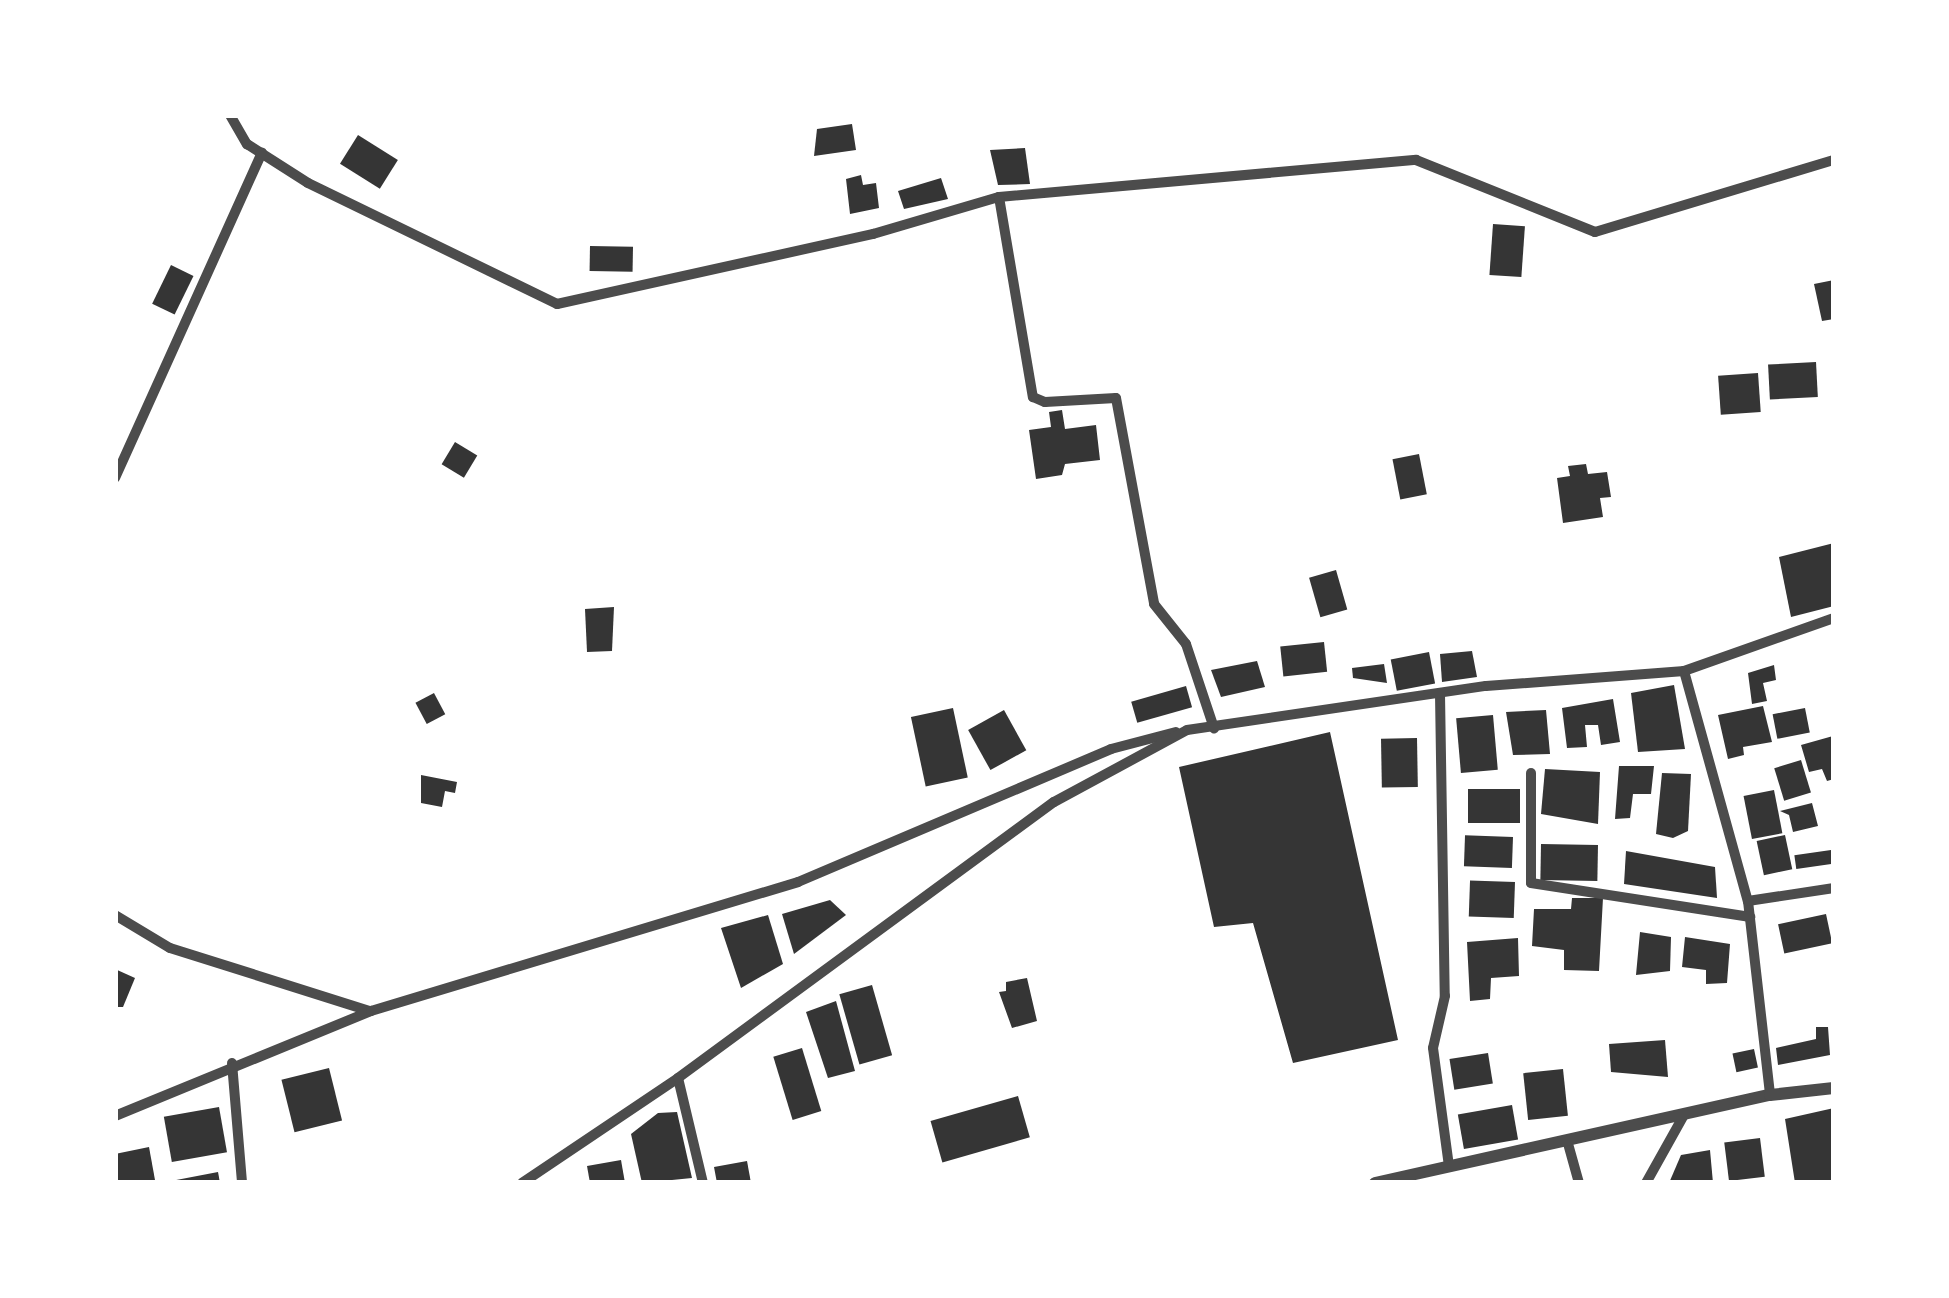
<!DOCTYPE html>
<style>
body{margin:0}
#map{position:relative;width:1949px;height:1298px;overflow:hidden;background:#fff;font-family:"Source Sans 3",sans-serif}
div>[style]{position:absolute}
.building>*{inset:0;background:#353535;transform-origin:0 0}
.minor>*{height:10px;margin:-5px;padding:0 5px;transform-origin:5px;border-radius:5px;background:#4c4c4c}
.tertiary>*{height:12px;margin:-6px;padding:0 6px;transform-origin:6px;border-radius:6px;background:#4c4c4c}
span{translate:-50% -50%;white-space:nowrap;text-align:center;line-height:1.15;-webkit-text-stroke:8px #fff;paint-order:stroke}
.frame{position:absolute;inset:0;border:118px solid #fff;pointer-events:none}
</style>
<div id="map">
<div class="building">
<div style="clip-path:polygon(852px 124px,856px 150px,814px 156px,817px 129px)"></div>
<div style="left:358px;top:135px;width:47px;height:34px;rotate:32deg"></div>
<div style="clip-path:polygon(1025px 148px,1030px 184px,998px 185px,990px 150px)"></div>
<div style="clip-path:polygon(861px 175px,863px 185px,876px 183px,879px 208px,850px 214px,846px 179px)"></div>
<div style="clip-path:polygon(941px 178px,948px 199px,904px 209px,898px 191px)"></div>
<div style="left:1493px;top:224px;width:32px;height:51px;rotate:4deg"></div>
<div style="left:590px;top:246px;width:43px;height:25px;rotate:1deg"></div>
<div style="left:171px;top:265px;width:25px;height:43px;rotate:26deg"></div>
<div style="clip-path:polygon(1834px 280px,1834px 319px,1822px 321px,1814px 284px)"></div>
<div style="left:1816px;top:362px;width:35px;height:48px;rotate:87deg"></div>
<div style="left:1758px;top:373px;width:39px;height:40px;rotate:86deg"></div>
<div style="clip-path:polygon(1062px 410px,1065px 429px,1096px 425px,1100px 460px,1065px 464px,1062px 475px,1036px 479px,1029px 430px,1051px 427px,1049px 412px)"></div>
<div style="left:455px;top:442px;width:26px;height:26px;rotate:31deg"></div>
<div style="left:1419px;top:454px;width:41px;height:27px;rotate:79deg"></div>
<div style="clip-path:polygon(1586px 464px,1588px 474px,1607px 472px,1611px 497px,1600px 498px,1603px 517px,1563px 523px,1557px 478px,1570px 476px,1568px 466px)"></div>
<div style="clip-path:polygon(1834px 543px,1834px 606px,1791px 617px,1779px 557px)"></div>
<div style="left:1336px;top:570px;width:41px;height:28px;rotate:74deg"></div>
<div style="clip-path:polygon(614px 607px,612px 651px,587px 652px,585px 609px)"></div>
<div style="left:1324px;top:642px;width:30px;height:44px;rotate:84deg"></div>
<div style="clip-path:polygon(1472px 651px,1477px 677px,1442px 682px,1440px 654px)"></div>
<div style="left:1429px;top:652px;width:32px;height:39px;rotate:79deg"></div>
<div style="clip-path:polygon(1257px 661px,1265px 687px,1221px 697px,1211px 670px)"></div>
<div style="clip-path:polygon(1384px 664px,1387px 683px,1353px 678px,1352px 668px)"></div>
<div style="clip-path:polygon(1774px 665px,1776px 680px,1763px 683px,1767px 701px,1752px 704px,1748px 673px)"></div>
<div style="clip-path:polygon(1674px 685px,1685px 749px,1638px 752px,1631px 693px)"></div>
<div style="left:1186px;top:686px;width:22px;height:57px;rotate:74deg"></div>
<div style="left:434px;top:693px;width:24px;height:21px;rotate:62deg"></div>
<div style="clip-path:polygon(1613px 699px,1620px 742px,1601px 745px,1598px 725px,1585px 725px,1587px 747px,1567px 748px,1562px 708px)"></div>
<div style="clip-path:polygon(1763px 706px,1772px 742px,1743px 747px,1744px 755px,1728px 759px,1718px 715px)"></div>
<div style="left:953px;top:708px;width:71px;height:43px;rotate:78deg"></div>
<div style="left:1805px;top:708px;width:25px;height:33px;rotate:79deg"></div>
<div style="left:1004px;top:710px;width:46px;height:41px;rotate:61deg"></div>
<div style="clip-path:polygon(1546px 710px,1550px 754px,1513px 755px,1506px 712px)"></div>
<div style="left:1493px;top:715px;width:55px;height:37px;rotate:85deg"></div>
<div style="clip-path:polygon(1330px 732px,1398px 1040px,1293px 1063px,1253px 923px,1214px 927px,1179px 767px)"></div>
<div style="clip-path:polygon(1833px 736px,1834px 779px,1827px 781px,1822px 769px,1809px 772px,1801px 745px)"></div>
<div style="left:1417px;top:738px;width:49px;height:36px;rotate:89deg"></div>
<div style="left:1801px;top:760px;width:34px;height:28px;rotate:73deg"></div>
<div style="clip-path:polygon(1619px 766px,1654px 766px,1651px 794px,1633px 794px,1630px 818px,1615px 819px)"></div>
<div style="clip-path:polygon(1545px 769px,1600px 772px,1598px 824px,1541px 814px)"></div>
<div style="clip-path:polygon(1662px 773px,1691px 774px,1688px 831px,1673px 838px,1656px 834px)"></div>
<div style="clip-path:polygon(421px 775px,457px 782px,455px 793px,445px 791px,442px 807px,421px 803px)"></div>
<div style="left:1468px;top:789px;width:52px;height:34px"></div>
<div style="left:1774px;top:790px;width:44px;height:31px;rotate:79deg"></div>
<div style="clip-path:polygon(1812px 803px,1818px 826px,1793px 832px,1789px 815px,1780px 811px)"></div>
<div style="left:1785px;top:835px;width:35px;height:29px;rotate:78deg"></div>
<div style="left:1513px;top:837px;width:31px;height:48px;rotate:92deg"></div>
<div style="left:1541px;top:844px;width:57px;height:36px;rotate:1deg"></div>
<div style="left:1831px;top:850px;width:14px;height:37px;rotate:82deg"></div>
<div style="clip-path:polygon(1626px 851px,1715px 867px,1717px 898px,1624px 884px)"></div>
<div style="left:1515px;top:882px;width:36px;height:45px;rotate:92deg"></div>
<div style="clip-path:polygon(1572px 898px,1603px 898px,1599px 971px,1564px 970px,1564px 950px,1532px 946px,1534px 909px,1571px 909px)"></div>
<div style="clip-path:polygon(830px 900px,846px 915px,794px 954px,782px 914px)"></div>
<div style="left:1826px;top:914px;width:30px;height:49px;rotate:78deg"></div>
<div style="clip-path:polygon(768px 915px,783px 964px,741px 988px,721px 928px)"></div>
<div style="clip-path:polygon(1640px 932px,1671px 937px,1670px 971px,1636px 975px)"></div>
<div style="clip-path:polygon(1685px 937px,1730px 944px,1727px 983px,1706px 984px,1706px 970px,1682px 967px)"></div>
<div style="clip-path:polygon(1518px 938px,1519px 976px,1491px 978px,1490px 999px,1470px 1001px,1467px 942px)"></div>
<div style="clip-path:polygon(115px 969px,135px 978px,123px 1007px,115px 1007px)"></div>
<div style="clip-path:polygon(1027px 978px,1037px 1021px,1012px 1028px,999px 992px,1006px 991px,1006px 982px)"></div>
<div style="left:872px;top:985px;width:73px;height:34px;rotate:74deg"></div>
<div style="clip-path:polygon(836px 1001px,855px 1071px,828px 1078px,806px 1012px)"></div>
<div style="clip-path:polygon(1816px 1027px,1828px 1027px,1830px 1055px,1778px 1065px,1776px 1048px,1816px 1039px)"></div>
<div style="clip-path:polygon(1665px 1040px,1668px 1077px,1611px 1072px,1609px 1044px)"></div>
<div style="left:802px;top:1048px;width:66px;height:30px;rotate:73deg"></div>
<div style="left:1754px;top:1049px;width:19px;height:22px;rotate:78deg"></div>
<div style="left:1488px;top:1053px;width:31px;height:39px;rotate:81deg"></div>
<div style="left:329px;top:1068px;width:54px;height:49px;rotate:76deg"></div>
<div style="left:1563px;top:1069px;width:47px;height:40px;rotate:84deg"></div>
<div style="left:1018px;top:1096px;width:43px;height:91px;rotate:74deg"></div>
<div style="left:1512px;top:1105px;width:35px;height:55px;rotate:80deg"></div>
<div style="left:219px;top:1107px;width:46px;height:56px;rotate:80deg"></div>
<div style="clip-path:polygon(1834px 1108px,1834px 1183px,1795px 1183px,1785px 1119px)"></div>
<div style="clip-path:polygon(677px 1112px,692px 1178px,642px 1183px,631px 1134px,658px 1113px)"></div>
<div style="left:1760px;top:1138px;width:39px;height:36px;rotate:83deg"></div>
<div style="clip-path:polygon(149px 1147px,155px 1180px,115px 1183px,115px 1154px)"></div>
<div style="clip-path:polygon(1710px 1150px,1713px 1183px,1669px 1183px,1681px 1155px)"></div>
<div style="clip-path:polygon(621px 1160px,625px 1183px,590px 1183px,587px 1166px)"></div>
<div style="clip-path:polygon(747px 1161px,751px 1183px,717px 1183px,714px 1167px)"></div>
<div style="clip-path:polygon(218px 1172px,220px 1183px,171px 1183px,171px 1181px)"></div>
</div>
<div class="minor">
<div style="left:230px;top:115px;width:34px;rotate:60deg"></div>
<div style="left:247px;top:144px;width:72px;rotate:32.6deg"></div>
<div style="left:308px;top:183px;width:277px;rotate:25.9deg"></div>
<div style="left:557px;top:304px;width:324px;rotate:-12.5deg"></div>
<div style="left:873px;top:234px;width:131px;rotate:-16.4deg"></div>
<div style="left:999px;top:197px;width:419px;rotate:-5.1deg"></div>
<div style="left:1416px;top:160px;width:193px;rotate:21.9deg"></div>
<div style="left:1595px;top:232px;width:250px;rotate:-16.8deg"></div>
<div style="left:999px;top:197px;width:203px;rotate:80.4deg"></div>
<div style="left:1033px;top:397px;width:13px;rotate:23deg"></div>
<div style="left:1045px;top:402px;width:71px;rotate:-3.2deg"></div>
<div style="left:1116px;top:398px;width:209px;rotate:79.5deg"></div>
<div style="left:1154px;top:604px;width:51px;rotate:51.3deg"></div>
<div style="left:1186px;top:644px;width:89px;rotate:71.6deg"></div>
<div style="left:115px;top:478px;width:357px;rotate:-65.7deg"></div>
<div style="left:1684px;top:671px;width:239px;rotate:74.5deg"></div>
<div style="left:1748px;top:901px;width:195px;rotate:83.5deg"></div>
<div style="left:1440px;top:694px;width:302px;rotate:89.1deg"></div>
<div style="left:1445px;top:996px;width:53px;rotate:103deg"></div>
<div style="left:1433px;top:1048px;width:120px;rotate:82.3deg"></div>
<div style="left:1531px;top:773px;width:110px;rotate:90deg"></div>
<div style="left:1531px;top:883px;width:222px;rotate:8.8deg"></div>
<div style="left:1748px;top:901px;width:87px;rotate:-8.6deg"></div>
<div style="left:115px;top:915px;width:64px;rotate:31deg"></div>
<div style="left:170px;top:948px;width:210px;rotate:17.5deg"></div>
<div style="left:232px;top:1063px;width:120px;rotate:85.2deg"></div>
<div style="left:678px;top:1078px;width:108px;rotate:76.6deg"></div>
<div style="left:115px;top:1116px;width:277px;rotate:-22.3deg"></div>
<div style="left:371px;top:1011px;width:446px;rotate:-16.8deg"></div>
<div style="left:798px;top:882px;width:340px;rotate:-23deg"></div>
<div style="left:1111px;top:749px;width:67px;rotate:-14.7deg"></div>
<div style="left:1567px;top:1140px;width:45px;rotate:74.4deg"></div>
<div style="left:522px;top:1183px;width:188px;rotate:-33.9deg"></div>
<div style="left:678px;top:1078px;width:466px;rotate:-36.3deg"></div>
<div style="left:1054px;top:802px;width:151px;rotate:-28.4deg"></div>
<div style="left:1187px;top:730px;width:302px;rotate:-8.4deg"></div>
<div style="left:1486px;top:686px;width:199px;rotate:-4.3deg"></div>
<div style="left:1684px;top:671px;width:159px;rotate:-19.5deg"></div>
<div style="left:1646px;top:1183px;width:78px;rotate:-60.8deg"></div>
</div>
<div class="tertiary">
<div style="left:1375px;top:1183px;width:405px;rotate:-12.6deg"></div>
<div style="left:1770px;top:1095px;width:64px;rotate:-6.2deg"></div>
</div>
<div class="frame"></div>
</div>
